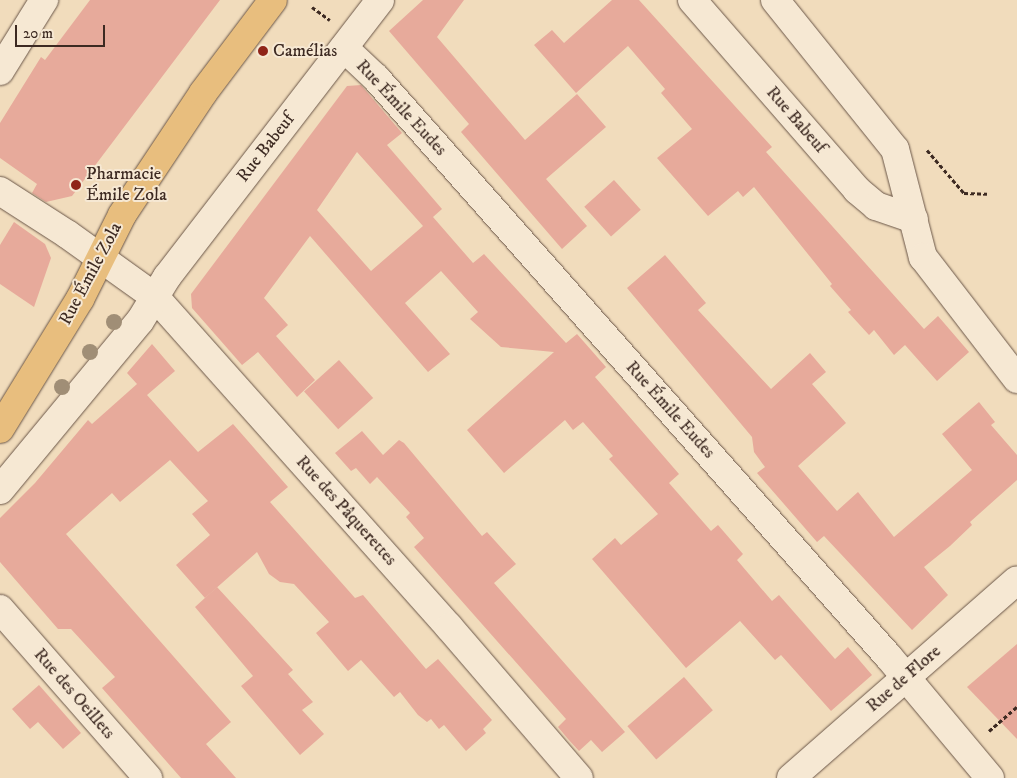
<!DOCTYPE html>
<meta charset="utf-8">
<style>
body{margin:0}
#map{position:relative;width:1017px;height:778px;overflow:hidden;background:#f1dcbc;font-family:"IM FELL DW Pica",serif}
div>[style]{position:absolute}
.building>*{inset:0;background:#e7aa9b;transform-origin:0 0}
.path>*{height:3px;margin-top:-1.5px;transform-origin:0;background:repeating-linear-gradient(90deg,#3d2a22 0 4px,transparent 0 6.5px)}
.roads{filter:drop-shadow(0 0 1px #6a5648) drop-shadow(0 0 1px #6a5648)}
.minor>*{height:28px;margin:-14px;padding:0 14px;transform-origin:14px;border-radius:14px;background:#f6e8d3}
.major>*{height:28px;margin:-14px;padding:0 14px;transform-origin:14px;border-radius:14px;background:#e8be7e}
.trees>*{width:16px;height:16px;margin:-8px;border-radius:50%;background:#a08e76}
.dots>*{width:14px;height:14px;translate:-50% -50%;box-sizing:border-box;border:2px solid #f6e8d3;border-radius:50%}
span{translate:-50% -50%;white-space:nowrap;text-align:center;line-height:1.15;-webkit-text-stroke:4px #f6e8d3;paint-order:stroke}
.poi-label{font-size:18px;color:#3d2a22}
.left{translate:0 -50%;text-align:left}
.street-label{font-size:18px;color:#3d2a22}
.scale{position:absolute;left:15px;top:25px;width:90px;height:22px;box-sizing:border-box;border:2px solid #3d2a22;border-top:0;padding-left:6px;font-size:15px;line-height:18px;white-space:nowrap;color:#3d2a22;-webkit-text-stroke:4px #f6e8d3;paint-order:stroke}
</style>
<div id="map">
<div class="building">
<div style="clip-path:polygon(90px 0,220px 0,72px 196px,46px 202px,32px 193px,37px 184px,0 158px,0 123px,41px 57px,45px 60px)"></div>
<div style="clip-path:polygon(423px 0,464px 0,437px 37px,525px 140px,577px 94px,606px 127px,546px 179px,587px 226px,562px 249px,461px 132px,469px 124px,389px 31px)"></div>
<div style="clip-path:polygon(612px 0,639px 0,772px 147px,766px 152px,924px 329px,938px 316px,969px 352px,937px 381px,905px 345px,894px 355px,874px 330px,869px 335px,848px 312px,851px 310px,830px 286px,832px 284px,754px 187px,743px 197px,738px 191px,708px 216px,657px 158px,692px 129px,661px 93px,665px 89px,628px 46px,576px 93px,534px 45px,552px 30px,564px 43px)"></div>
<div style="clip-path:polygon(evenodd,361px 85px,402px 133px,387px 145px,442px 209px,433px 217px,473px 263px,484px 254px,566px 343px,577px 334px,606px 367px,595px 377px,679px 474px,669px 483px,711px 531px,718px 525px,743px 554px,737px 560px,772px 601px,779px 595px,835px 659px,848px 647px,872px 675px,831px 711px,781px 655px,775px 660px,740px 621px,686px 668px,592px 559px,615px 538px,621px 545px,658px 514px,609px 459px,613px 456px,583px 422px,573px 430px,565px 420px,504px 473px,467px 430px,554px 352px,501px 347px,470px 319px,478px 312px,441px 271px,405px 303px,450px 354px,428px 372px,310px 236px,264px 298px,288px 325px,276px 336px,315px 380px,297px 397px,258px 352px,242px 365px,192px 308px,191px 294px,347px 86px,361px 85px,357px 152px,423px 226px,371px 271px,317px 210px,357px 152px)"></div>
<div style="left:614px;top:180px;width:40px;height:40px;rotate:48deg"></div>
<div style="clip-path:polygon(14px 222px,45px 244px,51px 258px,34px 307px,0 284px,0 245px)"></div>
<div style="clip-path:polygon(665px 255px,706px 303px,698px 310px,771px 389px,810px 353px,826px 372px,812px 384px,846px 423px,798px 466px,837px 511px,858px 492px,894px 537px,972px 470px,942px 434px,979px 402px,995px 422px,991px 425px,1017px 455px,1017px 480px,970px 522px,972px 525px,950px 546px,924px 567px,948px 595px,912px 630px,824px 536px,817px 542px,757px 473px,765px 467px,754px 452px,752px 437px,627px 288px)"></div>
<div style="clip-path:polygon(152px 344px,175px 371px,147px 395px,198px 452px,233px 424px,288px 487px,270px 502px,355px 598px,363px 595px,426px 669px,438px 659px,492px 720px,483px 729px,486px 733px,466px 751px,444px 725px,439px 729px,431px 719px,427px 722px,418px 715px,400px 692px,394px 697px,361px 660px,348px 671px,316px 633px,329px 622px,294px 584px,280px 582px,269px 574px,257px 552px,205px 598px,176px 565px,210px 535px,192px 514px,208px 501px,170px 460px,120px 502px,112px 493px,66px 534px,231px 722px,206px 744px,236px 778px,181px 778px,102px 688px,115px 677px,71px 629px,58px 629px,0 562px,0 518px,35px 483px,88px 420px,92px 424px,137px 384px,127px 373px)"></div>
<div style="left:339px;top:360px;width:51px;height:47px;rotate:48deg"></div>
<div style="clip-path:polygon(362px 431px,383px 455px,399px 440px,404px 443px,482px 536px,487px 532px,516px 564px,494px 583px,625px 732px,602px 752px,591px 740px,579px 751px,568px 739px,558px 727px,566px 719px,414px 547px,424px 538px,406px 517px,410px 513px,377px 477px,370px 484px,356px 468px,351px 471px,335px 453px)"></div>
<div style="clip-path:polygon(217px 587px,293px 670px,288px 674px,313px 702px,302px 710px,324px 734px,300px 755px,241px 686px,253px 676px,195px 607px)"></div>
<div style="clip-path:polygon(1017px 644px,1017px 739px,967px 687px)"></div>
<div style="left:684px;top:677px;width:44px;height:75px;rotate:49deg"></div>
<div style="clip-path:polygon(39px 685px,81px 733px,63px 749px,38px 722px,30px 729px,12px 709px)"></div>
</div>
<div class="path">
<div style="left:312px;top:7px;width:22px;rotate:36deg"></div>
<div style="left:927px;top:150px;width:57px;rotate:49.3deg"></div>
<div style="left:964px;top:193px;width:23px;rotate:2deg"></div>
<div style="left:989px;top:731px;width:37px;rotate:-41deg"></div>
</div>
<div class="roads">
<div class="minor">
<div style="left:692px;top:0;width:252px;rotate:49deg"></div>
<div style="left:857px;top:190px;width:25px;rotate:40deg"></div>
<div style="left:876px;top:206px;width:40px;rotate:18.9deg"></div>
<div style="left:775px;top:0;width:191px;rotate:51.2deg"></div>
<div style="left:895px;top:149px;width:112px;rotate:75.5deg"></div>
<div style="left:923px;top:257px;width:154px;rotate:52.4deg"></div>
<div style="left:344px;top:48px;width:44px;rotate:43.2deg"></div>
<div style="left:376px;top:78px;width:772px;rotate:48.47deg"></div>
<div style="left:888px;top:656px;width:159px;rotate:50.1deg"></div>
<div style="left:0;top:71px;width:84px;rotate:-58.2deg"></div>
<div style="left:0;top:191px;width:80px;rotate:32.7deg"></div>
<div style="left:67px;top:234px;width:108px;rotate:35.6deg"></div>
<div style="left:155px;top:297px;width:442px;rotate:48.3deg"></div>
<div style="left:449px;top:627px;width:199px;rotate:49.3deg"></div>
<div style="left:0;top:490px;width:219px;rotate:-50.4deg"></div>
<div style="left:140px;top:321px;width:52px;rotate:-58.5deg"></div>
<div style="left:167px;top:277px;width:349px;rotate:-52.4deg"></div>
<div style="left:0;top:609px;width:225px;rotate:48.8deg"></div>
<div style="left:791px;top:778px;width:300px;rotate:-41.2deg"></div>
</div>
<div class="major">
<div style="left:0;top:429px;width:153px;rotate:-58.4deg"></div>
<div style="left:80px;top:299px;width:94px;rotate:-63.4deg"></div>
<div style="left:122px;top:215px;width:146px;rotate:-56.4deg"></div>
<div style="left:203px;top:93px;width:116px;rotate:-53deg"></div>
</div>
</div>
<div class="trees">
<div style="left:114px;top:322px"></div>
<div style="left:90px;top:352px"></div>
<div style="left:62px;top:387px"></div>
</div>
<div class="dots">
<div style="left:263px;top:51px;background:#8f2418"></div>
<div style="left:76px;top:185px;background:#8f2418"></div>
</div>
<div class="poi-label">
<span class="left" style="left:273px;top:51px">Camélias</span>
<span class="left" style="left:86px;top:185px">Pharmacie<br>Émile Zola</span>
</div>
<div class="street-label">
<span style="left:401px;top:108px;rotate:47deg">Rue Émile Eudes</span>
<span style="left:796px;top:120px;rotate:49deg">Rue Babeuf</span>
<span style="left:266px;top:148px;rotate:-52deg">Rue Babeuf</span>
<span style="left:91px;top:274px;rotate:-62deg">Rue Émile Zola</span>
<span style="left:670px;top:410px;rotate:48deg">Rue Émile Eudes</span>
<span style="left:346px;top:511px;rotate:48deg">Rue des Pâquerettes</span>
<span style="left:904px;top:679px;rotate:-41deg">Rue de Flore</span>
<span style="left:74px;top:694px;rotate:49deg">Rue des Oeillets</span>
</div>
<div class="scale">20 m</div>
</div>
